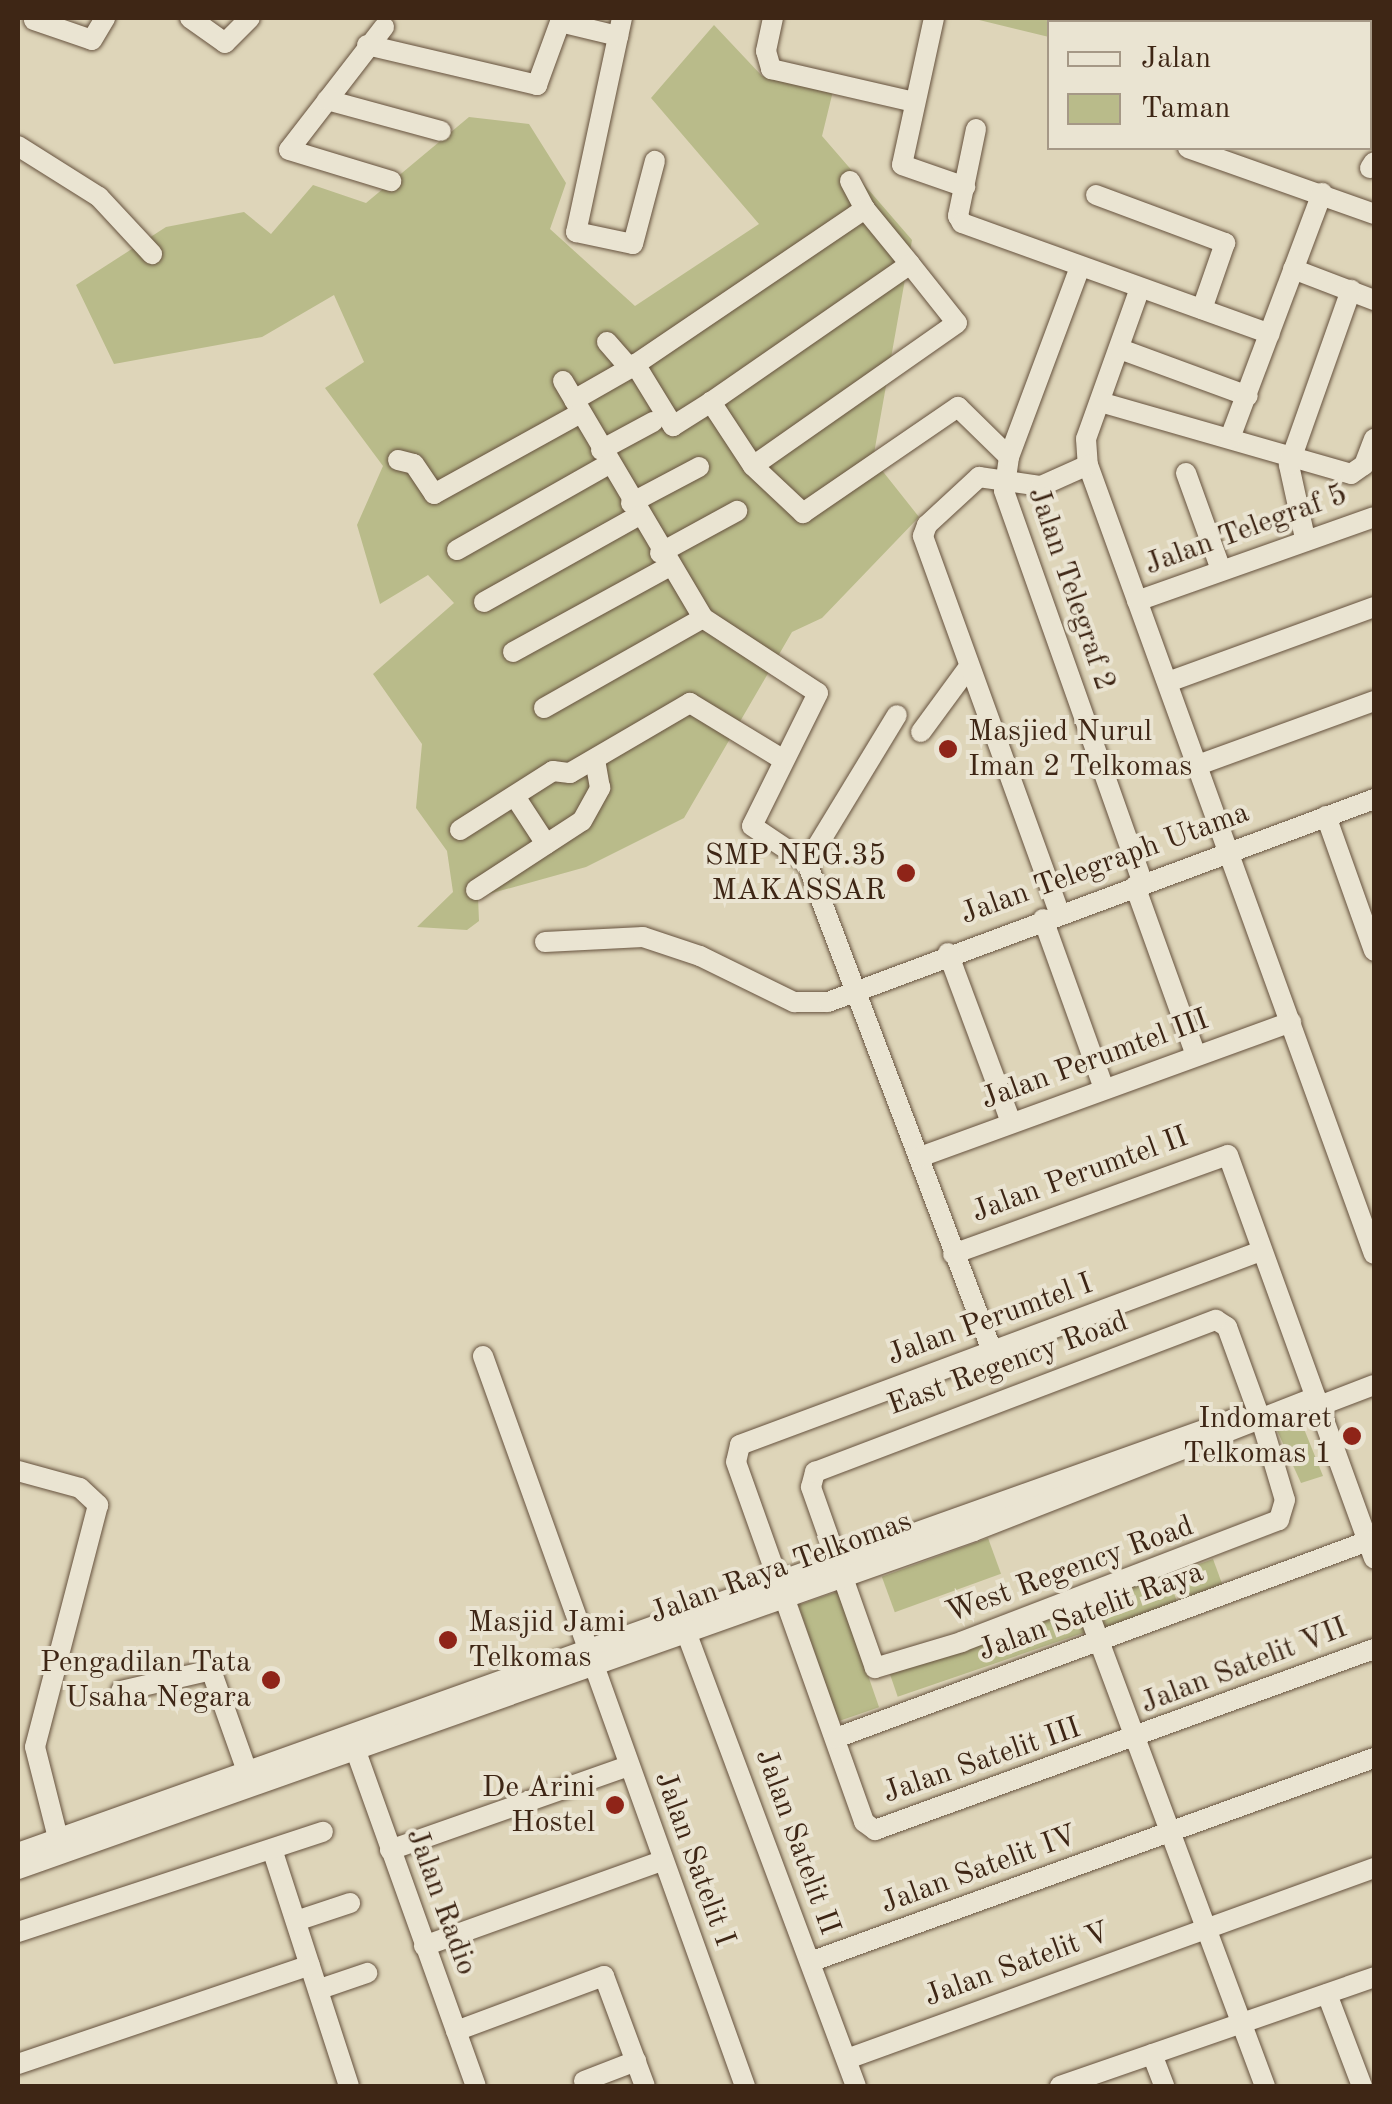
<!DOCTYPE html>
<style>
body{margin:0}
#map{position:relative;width:1392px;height:2104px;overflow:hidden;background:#ded5b9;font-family:"Old Standard TT",serif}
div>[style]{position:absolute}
.green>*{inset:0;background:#b9bb8a;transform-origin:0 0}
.roads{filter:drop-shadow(0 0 2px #66523e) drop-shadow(0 0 2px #66523e)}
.minor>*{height:20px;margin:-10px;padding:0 10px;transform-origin:10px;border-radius:10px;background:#eae4d2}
.dots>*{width:28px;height:28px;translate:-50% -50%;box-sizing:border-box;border:5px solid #eae4d2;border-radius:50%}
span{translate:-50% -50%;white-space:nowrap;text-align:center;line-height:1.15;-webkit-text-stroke:8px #eae4d2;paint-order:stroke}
.street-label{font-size:30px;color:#3e2615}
.poi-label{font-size:30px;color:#3e2615}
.left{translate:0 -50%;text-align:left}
.right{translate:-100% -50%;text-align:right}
.frame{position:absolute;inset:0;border:20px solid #3e2615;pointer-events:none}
.legend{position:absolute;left:1047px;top:20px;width:325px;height:130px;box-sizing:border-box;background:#eae4d2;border:2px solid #a59886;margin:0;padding:12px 18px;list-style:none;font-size:30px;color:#3e2615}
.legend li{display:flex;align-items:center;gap:20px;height:50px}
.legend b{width:50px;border:2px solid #a59886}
</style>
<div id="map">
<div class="green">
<div style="clip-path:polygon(971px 18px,1330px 18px,1050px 22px,1049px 37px)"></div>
<div style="clip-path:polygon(714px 25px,762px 76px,833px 91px,822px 136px,912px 240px,873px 459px,919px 517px,822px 618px,792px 632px,684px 818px,586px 867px,478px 897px,479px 921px,467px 930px,417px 927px,453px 892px,447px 851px,416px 808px,422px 744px,373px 674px,454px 603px,428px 575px,380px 604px,357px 525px,383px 466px,325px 388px,364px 362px,334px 295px,262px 337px,114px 364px,76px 285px,166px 227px,244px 212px,271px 234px,313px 185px,366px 203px,469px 117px,529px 124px,566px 183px,550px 229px,635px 306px,759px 224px,651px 98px)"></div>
<div style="clip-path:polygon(1300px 1419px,1323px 1476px,1301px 1483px,1275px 1426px)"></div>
<div style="left:988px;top:1538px;width:38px;height:113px;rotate:70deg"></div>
<div style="left:1213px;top:1559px;width:27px;height:44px;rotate:70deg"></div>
<div style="left:1167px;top:1574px;width:29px;height:78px;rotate:70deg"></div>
<div style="left:839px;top:1591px;width:123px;height:43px;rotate:71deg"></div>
<div style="left:1079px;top:1609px;width:24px;height:200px;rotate:71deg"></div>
</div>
<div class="roads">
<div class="minor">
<div style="left:190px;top:18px;width:43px;rotate:35.5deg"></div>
<div style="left:225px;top:43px;width:35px;rotate:-45deg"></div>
<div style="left:622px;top:18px;width:219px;rotate:102.1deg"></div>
<div style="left:576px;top:232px;width:58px;rotate:11.9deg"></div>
<div style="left:633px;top:244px;width:86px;rotate:-75.2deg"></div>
<div style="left:773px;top:18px;width:34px;rotate:102deg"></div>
<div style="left:766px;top:51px;width:19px;rotate:74deg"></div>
<div style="left:771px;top:69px;width:147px;rotate:13deg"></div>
<div style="left:934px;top:18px;width:150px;rotate:102.3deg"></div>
<div style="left:902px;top:165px;width:67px;rotate:19.2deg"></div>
<div style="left:34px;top:20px;width:61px;rotate:19deg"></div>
<div style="left:92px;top:40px;width:26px;rotate:-59deg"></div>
<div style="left:384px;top:27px;width:155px;rotate:127.7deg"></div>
<div style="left:289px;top:150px;width:107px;rotate:16.9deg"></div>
<div style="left:367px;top:45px;width:175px;rotate:13.2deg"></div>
<div style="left:537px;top:85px;width:67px;rotate:-69.9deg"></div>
<div style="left:560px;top:22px;width:60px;rotate:13.6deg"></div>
<div style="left:327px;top:100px;width:118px;rotate:15.2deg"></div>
<div style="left:976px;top:129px;width:89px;rotate:101.7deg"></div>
<div style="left:958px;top:216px;width:8px;rotate:60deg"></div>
<div style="left:962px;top:223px;width:327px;rotate:19.8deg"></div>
<div style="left:18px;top:146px;width:96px;rotate:32.2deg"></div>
<div style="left:99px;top:197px;width:78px;rotate:47.1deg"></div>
<div style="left:1188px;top:148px;width:197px;rotate:19.5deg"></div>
<div style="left:1370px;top:168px;width:7px;rotate:-56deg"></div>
<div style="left:850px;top:181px;width:32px;rotate:62deg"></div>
<div style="left:1096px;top:195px;width:138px;rotate:20.4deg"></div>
<div style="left:1225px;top:243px;width:70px;rotate:109.2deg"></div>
<div style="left:1080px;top:267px;width:203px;rotate:110.5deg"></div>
<div style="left:1009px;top:457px;width:34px;rotate:98deg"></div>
<div style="left:1004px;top:491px;width:417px;rotate:70.5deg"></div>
<div style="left:1293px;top:269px;width:87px;rotate:20.9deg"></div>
<div style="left:1140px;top:288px;width:160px;rotate:109.7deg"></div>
<div style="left:1086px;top:439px;width:26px;rotate:86deg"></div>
<div style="left:1088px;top:465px;width:839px;rotate:70.08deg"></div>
<div style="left:607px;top:342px;width:35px;rotate:49deg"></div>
<div style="left:630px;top:368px;width:284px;rotate:-34.1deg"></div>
<div style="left:865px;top:209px;width:71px;rotate:50.7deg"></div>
<div style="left:910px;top:264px;width:75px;rotate:51.5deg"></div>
<div style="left:957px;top:323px;width:249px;rotate:145deg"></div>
<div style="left:753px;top:466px;width:77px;rotate:-123.3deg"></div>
<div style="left:711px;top:402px;width:242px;rotate:-34.7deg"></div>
<div style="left:1120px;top:349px;width:136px;rotate:20.2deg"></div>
<div style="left:635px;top:364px;width:73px;rotate:58.5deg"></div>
<div style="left:673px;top:426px;width:45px;rotate:-32.3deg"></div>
<div style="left:563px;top:381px;width:275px;rotate:59.4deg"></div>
<div style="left:703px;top:618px;width:137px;rotate:33.1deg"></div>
<div style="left:818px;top:693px;width:148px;rotate:116.4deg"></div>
<div style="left:752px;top:826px;width:66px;rotate:33.9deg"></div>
<div style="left:807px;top:863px;width:522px;rotate:69.24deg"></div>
<div style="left:574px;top:400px;width:64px;rotate:-29.7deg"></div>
<div style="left:1100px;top:402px;width:261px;rotate:16deg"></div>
<div style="left:1351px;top:474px;width:16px;rotate:-35deg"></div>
<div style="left:1364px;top:465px;width:28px;rotate:-69deg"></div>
<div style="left:1230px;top:438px;width:262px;rotate:-69.4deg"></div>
<div style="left:601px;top:450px;width:59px;rotate:-28.3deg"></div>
<div style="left:398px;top:460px;width:16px;rotate:14deg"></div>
<div style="left:414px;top:464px;width:36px;rotate:56deg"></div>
<div style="left:434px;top:494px;width:168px;rotate:-28.9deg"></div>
<div style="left:753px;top:466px;width:69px;rotate:43.2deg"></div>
<div style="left:803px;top:513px;width:188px;rotate:-34.4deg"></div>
<div style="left:958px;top:407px;width:71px;rotate:44.4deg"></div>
<div style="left:1186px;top:473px;width:100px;rotate:70.1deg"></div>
<div style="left:631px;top:503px;width:77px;rotate:-27.9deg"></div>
<div style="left:1305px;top:538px;width:75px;rotate:-102.4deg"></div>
<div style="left:1289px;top:465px;width:186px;rotate:-70.5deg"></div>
<div style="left:457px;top:550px;width:175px;rotate:-29.5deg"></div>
<div style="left:660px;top:553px;width:88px;rotate:-28.6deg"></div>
<div style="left:1137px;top:601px;width:251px;rotate:-19.5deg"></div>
<div style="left:484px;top:602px;width:176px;rotate:-29.2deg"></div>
<div style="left:513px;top:652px;width:177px;rotate:-28.7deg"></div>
<div style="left:1168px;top:682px;width:219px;rotate:-20deg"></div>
<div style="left:544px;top:708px;width:183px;rotate:-29.5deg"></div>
<div style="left:921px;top:732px;width:79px;rotate:-53.7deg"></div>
<div style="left:1198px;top:765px;width:187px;rotate:-20deg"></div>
<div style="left:516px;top:798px;width:55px;rotate:56.9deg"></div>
<div style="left:1326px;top:816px;width:143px;rotate:70.4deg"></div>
<div style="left:460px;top:830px;width:110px;rotate:-32.4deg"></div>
<div style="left:553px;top:771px;width:17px;rotate:7deg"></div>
<div style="left:570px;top:773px;width:139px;rotate:-30.3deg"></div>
<div style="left:690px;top:703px;width:108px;rotate:31.3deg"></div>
<div style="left:807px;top:863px;width:173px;rotate:-58.7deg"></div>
<div style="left:1135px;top:886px;width:180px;rotate:70.2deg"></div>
<div style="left:476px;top:890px;width:126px;rotate:-33.1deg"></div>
<div style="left:582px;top:821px;width:38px;rotate:-61deg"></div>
<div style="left:600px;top:788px;width:29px;rotate:-100deg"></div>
<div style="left:1059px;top:912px;width:400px;rotate:-109.9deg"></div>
<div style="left:923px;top:536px;width:12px;rotate:-70deg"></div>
<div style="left:927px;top:525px;width:71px;rotate:-42.7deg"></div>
<div style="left:979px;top:477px;width:63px;rotate:8.3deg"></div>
<div style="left:1041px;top:486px;width:51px;rotate:-24.1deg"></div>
<div style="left:1043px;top:919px;width:180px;rotate:70.2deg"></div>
<div style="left:545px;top:942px;width:98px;rotate:-2.9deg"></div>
<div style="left:643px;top:937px;width:60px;rotate:18.4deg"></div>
<div style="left:700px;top:956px;width:105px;rotate:26.1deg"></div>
<div style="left:794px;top:1002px;width:34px"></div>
<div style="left:828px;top:1002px;width:583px;rotate:-20.39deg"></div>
<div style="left:948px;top:953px;width:180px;rotate:69.6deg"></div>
<div style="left:920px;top:1157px;width:395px;rotate:-20deg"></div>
<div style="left:1261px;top:1251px;width:556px;rotate:159.58deg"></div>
<div style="left:740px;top:1445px;width:17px;rotate:103deg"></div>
<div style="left:736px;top:1462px;width:382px;rotate:70.4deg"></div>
<div style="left:864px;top:1822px;width:14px;rotate:36deg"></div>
<div style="left:875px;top:1830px;width:531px;rotate:-19.94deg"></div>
<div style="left:953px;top:1254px;width:292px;rotate:-19.8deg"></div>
<div style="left:1228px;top:1155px;width:429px;rotate:70.1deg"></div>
<div style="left:1216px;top:1320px;width:13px;rotate:32deg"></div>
<div style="left:1227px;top:1327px;width:102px;rotate:70deg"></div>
<div style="left:1262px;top:1423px;width:80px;rotate:73.4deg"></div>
<div style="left:1285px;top:1500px;width:21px;rotate:107deg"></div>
<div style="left:1279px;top:1520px;width:340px;rotate:159deg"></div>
<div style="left:962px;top:1642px;width:91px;rotate:163.4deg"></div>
<div style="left:875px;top:1668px;width:192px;rotate:-109.5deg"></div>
<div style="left:811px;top:1487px;width:16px;rotate:-75deg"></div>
<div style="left:815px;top:1472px;width:429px;rotate:-20.8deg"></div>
<div style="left:483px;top:1356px;width:776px;rotate:70.26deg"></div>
<div style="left:1319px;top:1406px;width:59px;rotate:-20.9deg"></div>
<div style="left:18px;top:1471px;width:64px;rotate:15.3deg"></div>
<div style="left:80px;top:1488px;width:25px;rotate:43deg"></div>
<div style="left:98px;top:1505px;width:250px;rotate:104.6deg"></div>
<div style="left:35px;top:1747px;width:94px;rotate:75.8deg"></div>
<div style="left:1083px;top:1598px;width:521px;rotate:69.55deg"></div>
<div style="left:682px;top:1621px;width:496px;rotate:69.5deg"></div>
<div style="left:121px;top:1691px;width:92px;rotate:-13.1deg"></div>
<div style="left:211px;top:1670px;width:110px;rotate:70.4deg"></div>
<div style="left:836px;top:1738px;width:567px;rotate:-20.32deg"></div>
<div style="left:353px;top:1743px;width:364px;rotate:70.3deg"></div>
<div style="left:272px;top:1849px;width:249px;rotate:72deg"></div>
<div style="left:390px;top:1850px;width:252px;rotate:-19.4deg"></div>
<div style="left:18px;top:1853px;width:1297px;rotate:-19.64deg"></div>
<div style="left:18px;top:1869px;width:1014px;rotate:-19.47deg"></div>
<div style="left:974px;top:1531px;width:367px;rotate:-21.4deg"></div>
<div style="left:296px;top:1921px;width:57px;rotate:-18.4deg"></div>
<div style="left:18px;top:1932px;width:321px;rotate:-18.2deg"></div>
<div style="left:424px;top:1946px;width:252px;rotate:-19.7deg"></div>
<div style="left:810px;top:1962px;width:600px;rotate:-19.89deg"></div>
<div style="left:320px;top:1989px;width:50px;rotate:-18.8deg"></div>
<div style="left:1327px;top:1994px;width:98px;rotate:69.2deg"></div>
<div style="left:456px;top:2031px;width:158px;rotate:-20.4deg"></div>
<div style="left:604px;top:1976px;width:117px;rotate:69.6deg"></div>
<div style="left:1152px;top:2054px;width:34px;rotate:69deg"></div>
<div style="left:847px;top:2059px;width:561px;rotate:-19.92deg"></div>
<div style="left:18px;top:2064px;width:308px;rotate:-18.7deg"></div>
<div style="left:584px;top:2081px;width:56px;rotate:-21deg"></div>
<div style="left:1060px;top:2086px;width:332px;rotate:-19.1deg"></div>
</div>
</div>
<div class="dots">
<div style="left:948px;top:749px;background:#8f2418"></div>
<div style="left:906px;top:873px;background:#8f2418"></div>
<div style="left:1352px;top:1436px;background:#8f2418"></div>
<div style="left:448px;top:1640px;background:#8f2418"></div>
<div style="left:271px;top:1680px;background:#8f2418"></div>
<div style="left:615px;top:1805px;background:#8f2418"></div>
</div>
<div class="street-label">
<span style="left:1246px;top:530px;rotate:-20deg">Jalan Telegraf 5</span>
<span style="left:1071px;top:589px;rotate:71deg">Jalan Telegraf 2</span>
<span style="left:1105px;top:864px;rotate:-20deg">Jalan Telegraph Utama</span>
<span style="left:1095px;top:1060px;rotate:-20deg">Jalan Perumtel III</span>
<span style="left:1080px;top:1175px;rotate:-20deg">Jalan Perumtel II</span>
<span style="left:990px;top:1320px;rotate:-20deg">Jalan Perumtel I</span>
<span style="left:1008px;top:1364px;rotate:-20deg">East Regency Road</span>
<span style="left:781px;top:1568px;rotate:-20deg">Jalan Raya Telkomas</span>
<span style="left:1070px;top:1570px;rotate:-20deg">West Regency Road</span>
<span style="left:1091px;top:1612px;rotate:-20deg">Jalan Satelit Raya</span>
<span style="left:1244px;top:1666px;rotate:-21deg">Jalan Satelit VII</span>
<span style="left:982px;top:1761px;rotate:-19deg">Jalan Satelit III</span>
<span style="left:797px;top:1842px;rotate:70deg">Jalan Satelit II</span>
<span style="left:694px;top:1859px;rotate:70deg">Jalan Satelit I</span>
<span style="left:979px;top:1870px;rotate:-20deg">Jalan Satelit IV</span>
<span style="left:441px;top:1902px;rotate:70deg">Jalan Radio</span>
<span style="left:1017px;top:1965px;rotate:-20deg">Jalan Satelit V</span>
</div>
<div class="poi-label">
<span class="left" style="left:968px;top:749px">Masjied Nurul<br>Iman 2 Telkomas</span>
<span class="right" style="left:886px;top:873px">SMP NEG.35<br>MAKASSAR</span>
<span class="right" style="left:1332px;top:1436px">Indomaret<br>Telkomas 1</span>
<span class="left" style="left:468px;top:1640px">Masjid Jami<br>Telkomas</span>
<span class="right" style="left:251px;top:1680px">Pengadilan Tata<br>Usaha Negara</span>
<span class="right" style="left:595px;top:1805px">De Arini<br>Hostel</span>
</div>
<div class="frame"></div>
<ul class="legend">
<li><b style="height:12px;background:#eae4d2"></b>Jalan</li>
<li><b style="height:28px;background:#b9bb8a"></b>Taman</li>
</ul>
</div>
